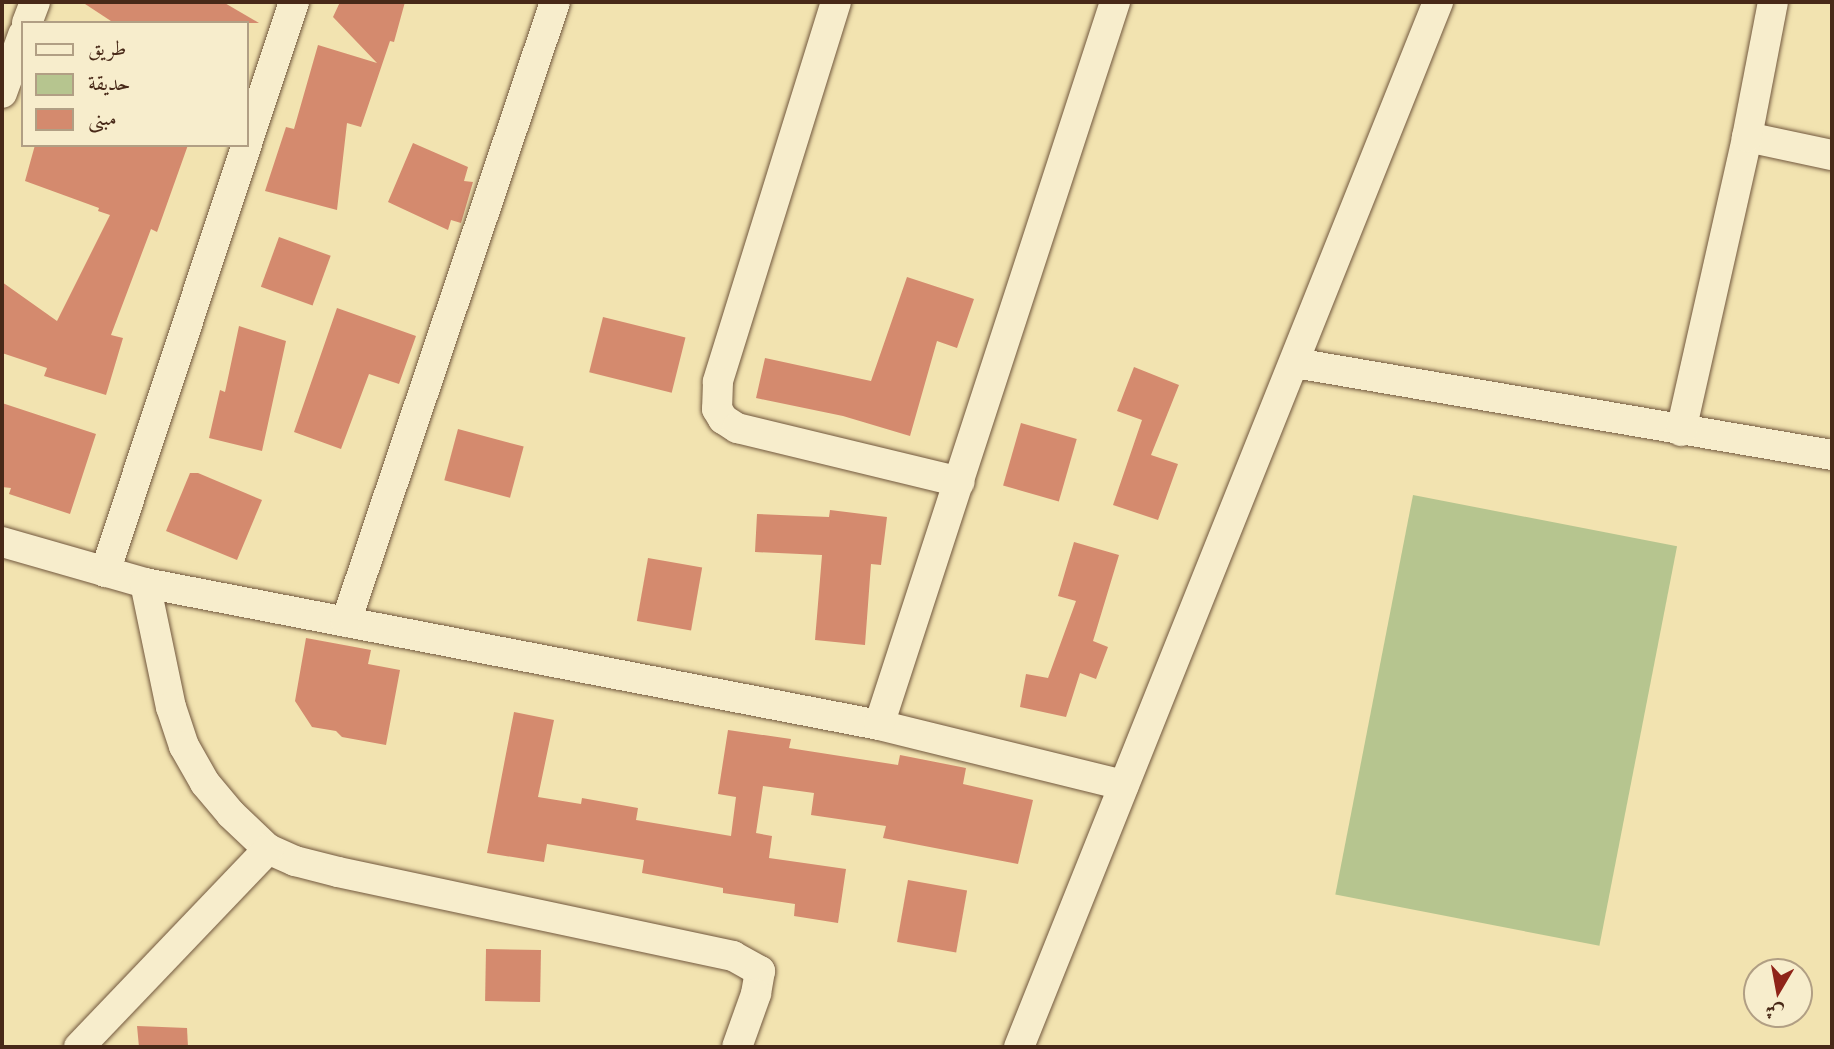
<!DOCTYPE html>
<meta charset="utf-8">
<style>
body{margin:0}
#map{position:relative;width:1834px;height:1049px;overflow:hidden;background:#f2e3b0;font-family:"IM FELL Double Pica",Amiri,serif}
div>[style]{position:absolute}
.green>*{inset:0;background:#b6c58f;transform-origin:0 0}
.building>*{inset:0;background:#d48a6e;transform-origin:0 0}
.roads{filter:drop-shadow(0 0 2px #72583e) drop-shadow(0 0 2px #72583e)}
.minor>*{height:30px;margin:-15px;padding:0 15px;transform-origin:15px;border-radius:15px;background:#f7edcc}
span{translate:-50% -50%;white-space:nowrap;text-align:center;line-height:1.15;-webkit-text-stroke:5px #f7edcc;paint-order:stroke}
.frame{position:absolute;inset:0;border:4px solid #482918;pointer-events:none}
.legend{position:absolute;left:21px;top:21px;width:228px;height:126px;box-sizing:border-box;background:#f7edcc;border:2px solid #b19f84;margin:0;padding:9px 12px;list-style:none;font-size:21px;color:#482918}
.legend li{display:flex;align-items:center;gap:14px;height:35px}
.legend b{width:35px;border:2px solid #b19f84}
.north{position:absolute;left:1743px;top:958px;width:70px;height:70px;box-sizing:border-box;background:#f7edcc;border:2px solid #b19f84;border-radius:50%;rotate:190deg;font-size:19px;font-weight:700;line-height:28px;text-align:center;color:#482918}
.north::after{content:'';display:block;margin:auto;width:24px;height:32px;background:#8f2418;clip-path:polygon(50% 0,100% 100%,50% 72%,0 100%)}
</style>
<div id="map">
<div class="green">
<div style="left:1413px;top:495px;width:269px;height:407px;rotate:11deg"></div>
</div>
<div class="building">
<div style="clip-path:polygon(82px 2px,223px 2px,259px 23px,114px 23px)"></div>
<div style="clip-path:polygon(340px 2px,405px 2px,394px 42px,390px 41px,361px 127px,347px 123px,337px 210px,265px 191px,286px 127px,294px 129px,318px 45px,377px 63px,333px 17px)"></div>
<div style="clip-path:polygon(413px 143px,468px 167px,464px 181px,473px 182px,461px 223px,451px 220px,448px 230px,388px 202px)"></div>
<div style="clip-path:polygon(35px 145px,188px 145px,157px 232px,151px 229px,111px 335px,123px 338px,106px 395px,44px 376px,47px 368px,2px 353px,2px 282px,57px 321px,110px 215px,98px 211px,99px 208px,25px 181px)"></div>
<div style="left:279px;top:237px;width:55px;height:53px;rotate:20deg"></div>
<div style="clip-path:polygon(907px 277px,974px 299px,957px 348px,937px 341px,910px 436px,843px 416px,756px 398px,765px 358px,871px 381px)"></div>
<div style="clip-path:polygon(337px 308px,416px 336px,399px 384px,369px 374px,341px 449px,294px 432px)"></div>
<div style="left:603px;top:317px;width:85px;height:57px;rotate:14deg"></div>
<div style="clip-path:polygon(239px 326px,286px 341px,262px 451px,209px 438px,220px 390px,225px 392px)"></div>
<div style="clip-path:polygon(1134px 367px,1179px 385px,1151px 455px,1178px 464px,1158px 520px,1113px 505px,1142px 420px,1117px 411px)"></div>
<div style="clip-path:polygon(2px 403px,96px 434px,70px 514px,9px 494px,11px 488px,2px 487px)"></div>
<div style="left:1021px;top:423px;width:58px;height:65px;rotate:16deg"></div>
<div style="left:458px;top:429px;width:68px;height:53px;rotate:15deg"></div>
<div style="clip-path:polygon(190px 473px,198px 473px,262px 500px,237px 560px,166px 531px)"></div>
<div style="clip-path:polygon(830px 510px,887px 517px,881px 565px,871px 564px,865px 645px,815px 640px,822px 555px,755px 552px,757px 514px,829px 517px)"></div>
<div style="clip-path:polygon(1074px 542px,1119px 555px,1093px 641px,1108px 647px,1096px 679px,1080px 673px,1066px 717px,1020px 707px,1026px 674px,1048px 678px,1076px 601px,1058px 596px)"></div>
<div style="left:648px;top:558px;width:55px;height:64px;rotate:10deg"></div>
<div style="clip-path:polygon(306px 638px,371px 650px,368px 664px,400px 670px,386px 745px,342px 737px,336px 731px,312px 727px,295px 701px)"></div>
<div style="clip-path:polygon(514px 712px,554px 720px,538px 797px,581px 804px,582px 798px,638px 808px,636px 820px,731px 836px,736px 797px,718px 794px,728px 730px,791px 739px,789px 748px,898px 765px,900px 755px,966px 768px,963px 784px,1033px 800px,1018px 864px,883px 838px,886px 826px,811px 815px,814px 793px,763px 786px,756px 833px,772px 836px,769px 858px,846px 869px,838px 923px,794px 916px,795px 904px,723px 893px,723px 888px,642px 873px,644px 860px,547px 844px,544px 862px,487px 853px)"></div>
<div style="left:908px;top:880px;width:60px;height:63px;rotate:10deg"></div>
<div style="left:486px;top:949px;width:55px;height:52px;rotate:1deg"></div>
<div style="clip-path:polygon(137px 1026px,187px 1028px,188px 1047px,139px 1047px)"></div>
</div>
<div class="roads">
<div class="minor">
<div style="left:836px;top:2px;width:398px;rotate:107.3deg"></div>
<div style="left:718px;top:382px;width:27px;rotate:92deg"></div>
<div style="left:717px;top:409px;width:12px;rotate:59deg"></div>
<div style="left:723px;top:419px;width:17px;rotate:33deg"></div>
<div style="left:737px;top:428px;width:229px;rotate:13.6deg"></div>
<div style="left:27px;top:23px;width:22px;rotate:-69deg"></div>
<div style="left:2px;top:93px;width:62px;rotate:-70.1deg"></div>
<div style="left:1747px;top:137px;width:87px;rotate:12deg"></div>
<div style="left:1295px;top:363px;width:545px;rotate:9.72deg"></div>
<div style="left:1681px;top:431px;width:301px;rotate:-77.3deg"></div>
<div style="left:1747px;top:137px;width:137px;rotate:-79.1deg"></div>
<div style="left:2px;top:542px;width:149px;rotate:16deg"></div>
<div style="left:145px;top:583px;width:748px;rotate:10.95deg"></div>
<div style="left:879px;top:725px;width:252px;rotate:13.8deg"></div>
<div style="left:105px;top:572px;width:601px;rotate:-71.66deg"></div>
<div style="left:145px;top:583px;width:127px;rotate:78.2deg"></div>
<div style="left:171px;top:707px;width:41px;rotate:71.6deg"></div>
<div style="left:184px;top:746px;width:43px;rotate:60.4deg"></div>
<div style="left:205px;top:783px;width:40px;rotate:50deg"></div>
<div style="left:231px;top:814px;width:51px;rotate:43.4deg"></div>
<div style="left:268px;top:849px;width:30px;rotate:24deg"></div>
<div style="left:295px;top:861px;width:44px;rotate:14.3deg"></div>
<div style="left:338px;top:872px;width:404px;rotate:12deg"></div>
<div style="left:733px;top:956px;width:31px;rotate:29deg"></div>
<div style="left:760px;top:971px;width:23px;rotate:100deg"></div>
<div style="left:756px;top:994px;width:56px;rotate:109.7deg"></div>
<div style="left:346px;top:622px;width:654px;rotate:-71.37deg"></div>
<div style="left:879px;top:725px;width:761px;rotate:-71.92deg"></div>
<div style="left:79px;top:1047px;width:274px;rotate:-46.3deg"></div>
<div style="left:1019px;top:1047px;width:1126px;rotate:-68.15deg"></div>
</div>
</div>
<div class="frame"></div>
<ul class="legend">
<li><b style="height:9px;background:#f7edcc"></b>طريق</li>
<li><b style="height:19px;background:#b6c58f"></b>حديقة</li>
<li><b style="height:19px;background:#d48a6e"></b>مبنى</li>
</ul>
<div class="north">ش</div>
</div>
